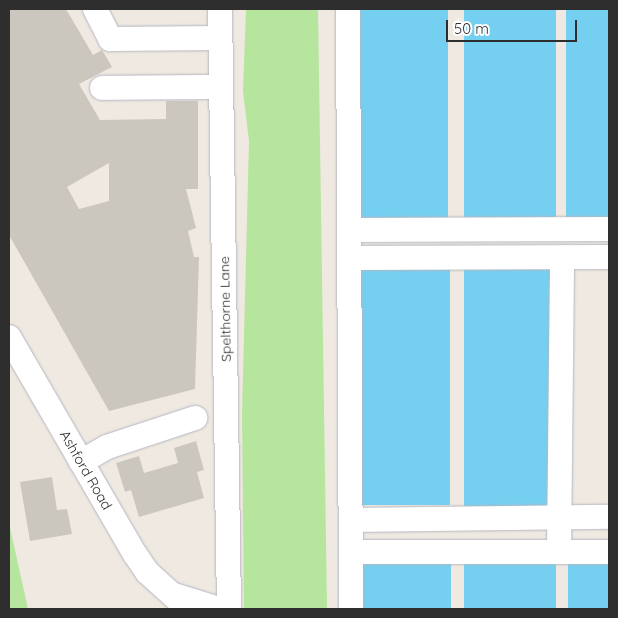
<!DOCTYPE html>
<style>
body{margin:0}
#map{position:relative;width:618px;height:618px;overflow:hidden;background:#efe9e1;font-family:Quicksand,sans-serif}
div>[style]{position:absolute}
.green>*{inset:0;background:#b6e59e}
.water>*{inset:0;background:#75cff0;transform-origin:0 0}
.building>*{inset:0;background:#cbc7bf}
.roads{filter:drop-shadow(0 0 1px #b4b7c1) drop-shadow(0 0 1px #b4b7c1)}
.minor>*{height:24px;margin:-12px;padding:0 12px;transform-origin:12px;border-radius:12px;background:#fff}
span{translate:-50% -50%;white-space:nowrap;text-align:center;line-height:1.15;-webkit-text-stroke:4px #fff;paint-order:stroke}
.street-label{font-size:14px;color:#2e2e2e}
.frame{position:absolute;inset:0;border:10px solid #2e2e2e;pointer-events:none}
.scale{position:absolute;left:446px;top:20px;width:131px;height:22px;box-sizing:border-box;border:2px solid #2e2e2e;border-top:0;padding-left:6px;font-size:15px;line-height:18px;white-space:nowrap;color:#2e2e2e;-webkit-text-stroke:4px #fff;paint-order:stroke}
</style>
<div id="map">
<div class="green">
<div style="clip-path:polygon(246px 9px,318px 9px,327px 609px,244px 609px,242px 414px,249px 141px,243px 91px)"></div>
<div style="clip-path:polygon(9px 523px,28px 609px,9px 609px)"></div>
</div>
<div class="water">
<div style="left:356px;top:9px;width:92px;height:215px"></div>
<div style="left:464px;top:9px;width:92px;height:214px"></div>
<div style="left:566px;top:9px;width:43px;height:213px"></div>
<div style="left:450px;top:263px;width:242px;height:92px;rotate:90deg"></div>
<div style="left:556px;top:264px;width:242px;height:92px;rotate:90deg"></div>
<div style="left:451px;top:557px;width:52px;height:92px;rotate:90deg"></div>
<div style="left:556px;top:557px;width:52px;height:92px;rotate:90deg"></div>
<div style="left:568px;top:559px;width:41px;height:50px"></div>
</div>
<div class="building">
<div style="clip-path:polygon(evenodd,9px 9px,66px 9px,93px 55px,102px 50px,112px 67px,79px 84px,100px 120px,166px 119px,166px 101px,198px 101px,198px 189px,186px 189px,196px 228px,188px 231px,194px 257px,199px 257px,195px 389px,109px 411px,9px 235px,9px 9px,109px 163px,109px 201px,79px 209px,67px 187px,109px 163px)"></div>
<div style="clip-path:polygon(196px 441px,204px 470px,197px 472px,204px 498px,139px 517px,131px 490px,125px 492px,116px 463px,139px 456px,144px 473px,178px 463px,174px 448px)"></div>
<div style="clip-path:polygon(52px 477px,57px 510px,67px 509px,72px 534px,30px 541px,20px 482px)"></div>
</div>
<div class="roads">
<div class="minor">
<div style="left:95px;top:9px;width:34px;rotate:63deg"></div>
<div style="left:110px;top:39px;width:110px;rotate:-0.5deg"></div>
<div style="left:220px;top:9px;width:600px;rotate:89.14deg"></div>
<div style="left:348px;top:9px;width:600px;rotate:89.71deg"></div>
<div style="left:102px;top:88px;width:118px;rotate:-0.5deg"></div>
<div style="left:350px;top:230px;width:259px;rotate:-0.2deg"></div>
<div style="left:350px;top:258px;width:259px;rotate:-0.2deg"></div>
<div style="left:9px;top:337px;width:251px;rotate:59.9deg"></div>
<div style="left:135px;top:554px;width:22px;rotate:56deg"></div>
<div style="left:147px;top:572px;width:55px;rotate:42.1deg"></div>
<div style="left:81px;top:462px;width:30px;rotate:-30deg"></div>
<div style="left:107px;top:447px;width:93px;rotate:-18.2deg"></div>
<div style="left:351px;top:520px;width:258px;rotate:-0.7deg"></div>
<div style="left:351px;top:552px;width:258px"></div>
<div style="left:559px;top:552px;width:295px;rotate:-89.4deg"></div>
<div style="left:174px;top:595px;width:47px;rotate:17.3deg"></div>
</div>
</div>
<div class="street-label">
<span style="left:225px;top:309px;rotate:-91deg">Spelthorne Lane</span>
<span style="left:86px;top:470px;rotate:60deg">Ashford Road</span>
</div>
<div class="frame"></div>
<div class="scale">50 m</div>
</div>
